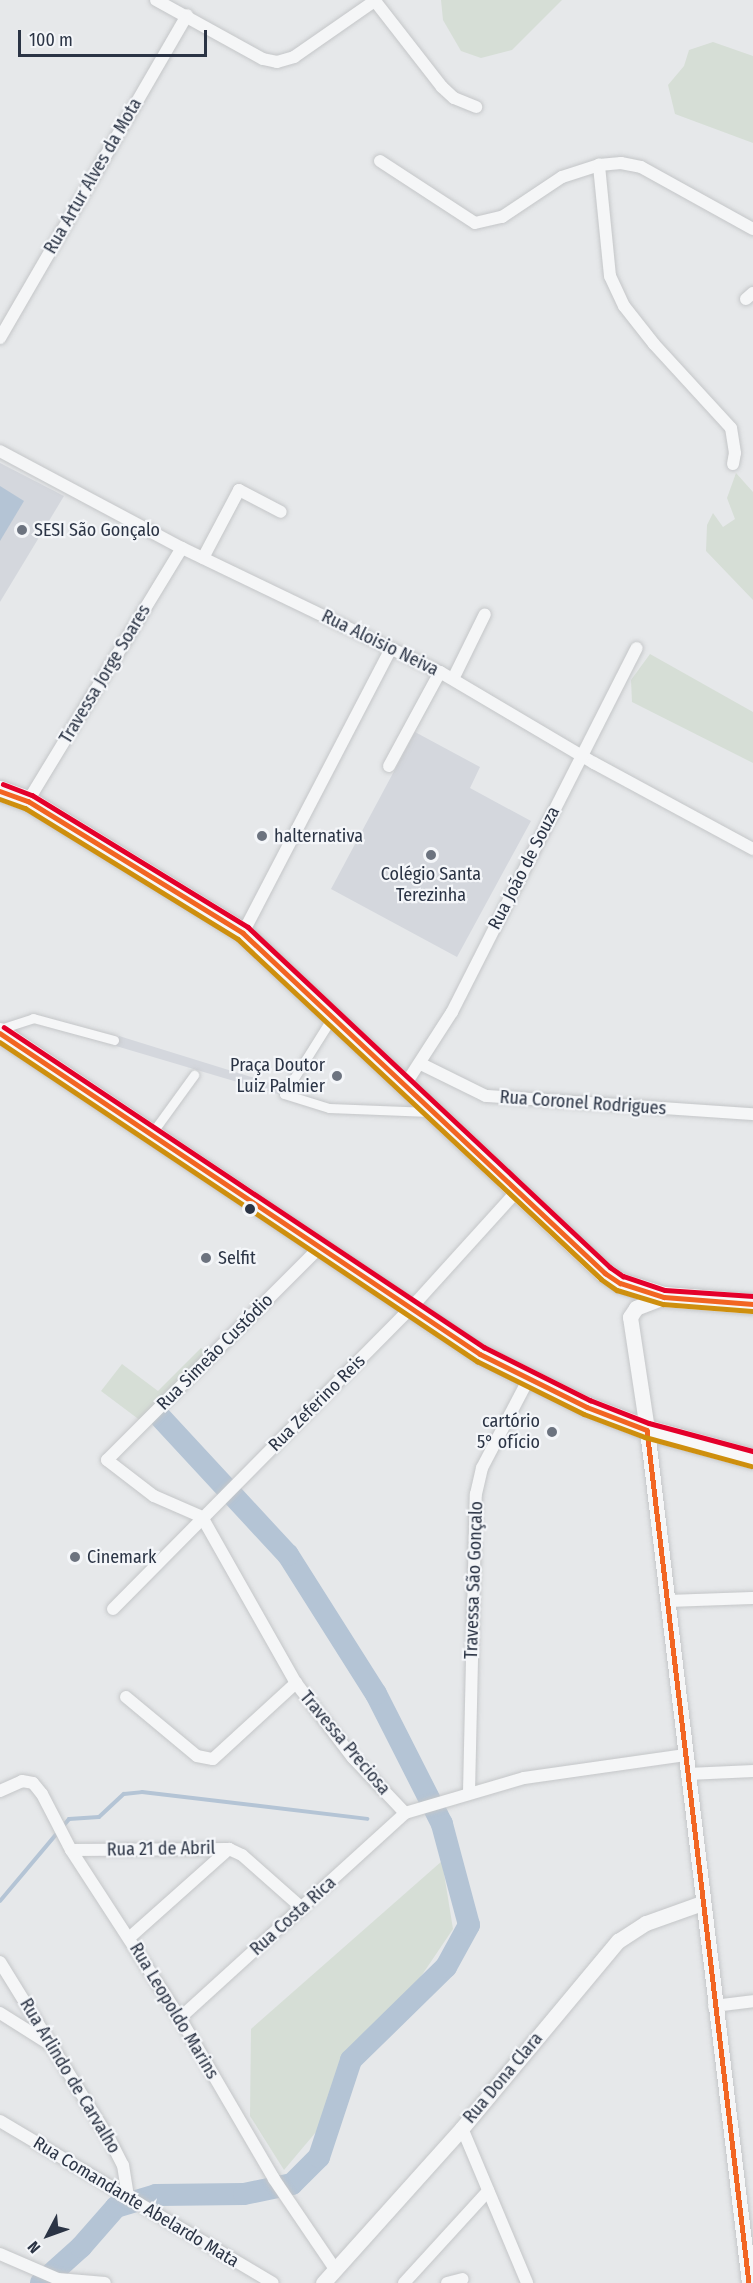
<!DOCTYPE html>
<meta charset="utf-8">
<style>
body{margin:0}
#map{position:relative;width:753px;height:2283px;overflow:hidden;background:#e6e8ea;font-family:"Fira Sans Condensed",sans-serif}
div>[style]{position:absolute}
.built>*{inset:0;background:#d4d7dd}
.green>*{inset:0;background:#d6ded6}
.water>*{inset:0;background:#b4c4d5}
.stream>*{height:4px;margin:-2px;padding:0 2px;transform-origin:2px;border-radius:2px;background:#b4c4d5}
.river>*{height:22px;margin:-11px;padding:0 11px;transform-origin:11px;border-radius:11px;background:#b4c4d5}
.roads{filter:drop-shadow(0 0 2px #c4c6c8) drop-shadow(0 0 2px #c4c6c8)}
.pedestrian>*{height:9px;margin:-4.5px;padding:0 4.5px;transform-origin:4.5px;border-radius:4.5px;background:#f5f6f7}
.minor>*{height:12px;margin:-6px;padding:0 6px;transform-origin:6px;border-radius:6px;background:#f5f6f7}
.tertiary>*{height:15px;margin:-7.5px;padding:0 7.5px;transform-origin:7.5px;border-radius:7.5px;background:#f5f6f7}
.primary>*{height:20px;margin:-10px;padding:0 10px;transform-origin:10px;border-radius:10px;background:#f8f8f8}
.bus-1>*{height:4.5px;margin:-2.25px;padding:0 2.25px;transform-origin:2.25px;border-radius:2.25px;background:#f26522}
.bus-2>*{height:4.5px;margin:-2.25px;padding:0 2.25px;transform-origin:2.25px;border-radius:2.25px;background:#ce8f0e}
.bus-3>*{height:4.5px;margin:-2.25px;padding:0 2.25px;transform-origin:2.25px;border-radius:2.25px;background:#e4002b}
.dots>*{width:16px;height:16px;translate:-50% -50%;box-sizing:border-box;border:3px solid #f4f6f9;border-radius:50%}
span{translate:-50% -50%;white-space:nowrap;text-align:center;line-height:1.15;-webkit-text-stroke:4.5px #f4f6f9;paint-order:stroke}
.street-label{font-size:18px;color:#2b3445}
.poi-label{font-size:18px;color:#2b3445}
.left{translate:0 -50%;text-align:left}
.right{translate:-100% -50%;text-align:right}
.north{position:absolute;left:18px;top:2205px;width:60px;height:60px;-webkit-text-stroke:4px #f4f6f9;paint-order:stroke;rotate:229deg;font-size:16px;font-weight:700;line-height:24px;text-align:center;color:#2b3445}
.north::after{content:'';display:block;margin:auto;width:21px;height:27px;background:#2b3445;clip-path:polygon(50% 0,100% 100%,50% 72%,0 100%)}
.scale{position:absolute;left:18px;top:30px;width:189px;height:27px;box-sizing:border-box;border:3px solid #2b3445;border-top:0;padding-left:8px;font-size:18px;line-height:21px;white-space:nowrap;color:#2b3445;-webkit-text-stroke:4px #f4f6f9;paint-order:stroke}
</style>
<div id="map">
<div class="built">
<div style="clip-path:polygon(0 463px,64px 496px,0 602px)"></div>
<div style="clip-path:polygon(415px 732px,480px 767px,470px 788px,531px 821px,457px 957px,331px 889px)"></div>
<div style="clip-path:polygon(119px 1036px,283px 1087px,281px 1095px,116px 1046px)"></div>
</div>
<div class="green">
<div style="clip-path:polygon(441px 0,562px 0,512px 50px,481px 58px,461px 51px,443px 20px)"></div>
<div style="clip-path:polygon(713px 42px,753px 56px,753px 143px,675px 114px,668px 85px,684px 66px,689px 50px)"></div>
<div style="clip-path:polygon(736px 473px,753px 492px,753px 600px,706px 551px,707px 525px,713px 513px,723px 527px,735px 519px,727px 498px)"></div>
<div style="clip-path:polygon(650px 654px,753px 712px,753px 763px,632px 702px,631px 680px)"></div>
<div style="clip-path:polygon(201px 1348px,207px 1353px,141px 1421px,101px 1391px,122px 1364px,158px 1391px)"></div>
<div style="clip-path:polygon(442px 1861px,453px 1929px,316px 2132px,284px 2170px,250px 2116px,251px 2029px)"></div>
</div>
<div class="water">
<div style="clip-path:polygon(0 486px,24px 501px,0 541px)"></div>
</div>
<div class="stream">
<div style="left:435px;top:1829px;width:9px;rotate:6deg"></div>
<div style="left:0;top:1901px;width:107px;rotate:-49.9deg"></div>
<div style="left:69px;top:1819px;width:30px;rotate:-4deg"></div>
<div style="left:99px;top:1817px;width:34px;rotate:-43deg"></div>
<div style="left:124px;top:1794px;width:18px;rotate:-6deg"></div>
<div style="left:142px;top:1792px;width:227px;rotate:6.8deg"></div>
</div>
<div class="river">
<div style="left:41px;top:2283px;width:54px;rotate:-42deg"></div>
<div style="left:81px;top:2247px;width:53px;rotate:-48.8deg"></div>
<div style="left:116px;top:2207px;width:42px;rotate:-16.7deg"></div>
<div style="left:156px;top:2195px;width:88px;rotate:-0.7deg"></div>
<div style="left:244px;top:2194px;width:49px;rotate:-11.8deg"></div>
<div style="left:292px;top:2184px;width:38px;rotate:-45deg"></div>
<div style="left:319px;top:2157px;width:102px;rotate:-71.7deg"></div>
<div style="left:351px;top:2060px;width:133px;rotate:-44.4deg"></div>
<div style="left:446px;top:1967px;width:48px;rotate:-61.3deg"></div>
<div style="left:469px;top:1925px;width:105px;rotate:-105deg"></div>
<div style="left:442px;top:1824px;width:146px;rotate:-116.9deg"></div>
<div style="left:376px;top:1694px;width:165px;rotate:-122.3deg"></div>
<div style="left:288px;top:1555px;width:187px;rotate:-132.8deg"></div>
</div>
<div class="roads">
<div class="pedestrian">
<div style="left:333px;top:1016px;width:92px;rotate:122.1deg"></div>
<div style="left:284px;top:1094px;width:47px;rotate:17.3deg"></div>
<div style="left:329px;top:1108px;width:101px;rotate:2.3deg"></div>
<div style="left:0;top:1029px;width:35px;rotate:-18deg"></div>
<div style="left:33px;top:1018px;width:84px;rotate:15.2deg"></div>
<div style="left:152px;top:1133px;width:72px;rotate:-54.1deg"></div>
</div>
<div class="minor">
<div style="left:156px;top:0;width:122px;rotate:28.9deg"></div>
<div style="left:263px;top:59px;width:14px;rotate:12deg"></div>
<div style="left:277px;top:62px;width:18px;rotate:-16deg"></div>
<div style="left:294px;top:57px;width:100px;rotate:-34.8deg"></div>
<div style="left:375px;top:1px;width:109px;rotate:52.1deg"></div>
<div style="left:442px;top:87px;width:16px;rotate:43deg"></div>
<div style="left:454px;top:98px;width:24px;rotate:22deg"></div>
<div style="left:380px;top:161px;width:113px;rotate:33.1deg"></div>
<div style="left:475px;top:223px;width:28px;rotate:-13deg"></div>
<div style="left:502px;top:217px;width:72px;rotate:-33.7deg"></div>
<div style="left:562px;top:177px;width:39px;rotate:-18deg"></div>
<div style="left:746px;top:299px;width:9px;rotate:-41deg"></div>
<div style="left:0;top:338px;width:373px;rotate:-59.9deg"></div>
<div style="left:0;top:451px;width:206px;rotate:28.1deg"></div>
<div style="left:182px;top:548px;width:286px;rotate:25.7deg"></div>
<div style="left:440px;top:672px;width:179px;rotate:30.6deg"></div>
<div style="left:594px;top:763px;width:181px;rotate:28.4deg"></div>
<div style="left:733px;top:464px;width:11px;rotate:-80deg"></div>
<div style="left:735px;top:453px;width:25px;rotate:-99deg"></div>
<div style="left:731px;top:428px;width:114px;rotate:-132.5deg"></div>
<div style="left:654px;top:344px;width:48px;rotate:-128.3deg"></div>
<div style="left:624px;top:306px;width:33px;rotate:-115deg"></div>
<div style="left:610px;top:276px;width:112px;rotate:-95.7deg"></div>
<div style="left:599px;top:165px;width:22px;rotate:-5deg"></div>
<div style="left:621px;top:163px;width:20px;rotate:11deg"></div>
<div style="left:641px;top:167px;width:128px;rotate:29deg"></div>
<div style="left:203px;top:558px;width:77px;rotate:-62.1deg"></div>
<div style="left:239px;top:490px;width:47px;rotate:27.6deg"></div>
<div style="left:453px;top:679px;width:72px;rotate:-63.8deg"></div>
<div style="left:389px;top:766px;width:107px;rotate:-61.5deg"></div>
<div style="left:28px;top:801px;width:296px;rotate:-58.7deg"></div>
<div style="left:243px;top:933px;width:320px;rotate:-62.5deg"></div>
<div style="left:421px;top:1064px;width:72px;rotate:26.2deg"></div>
<div style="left:486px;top:1096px;width:268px;rotate:3.9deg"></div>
<div style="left:405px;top:1085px;width:87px;rotate:-57.2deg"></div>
<div style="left:452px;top:1012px;width:408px;rotate:-63.1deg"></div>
<div style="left:322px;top:1245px;width:304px;rotate:135deg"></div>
<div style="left:107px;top:1460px;width:59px;rotate:37.5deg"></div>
<div style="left:154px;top:1496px;width:52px;rotate:23.6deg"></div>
<div style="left:202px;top:1517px;width:191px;rotate:60.5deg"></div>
<div style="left:296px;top:1683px;width:94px;rotate:52.8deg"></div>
<div style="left:353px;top:1758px;width:76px;rotate:46.6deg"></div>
<div style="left:667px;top:1601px;width:86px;rotate:-2deg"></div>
<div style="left:113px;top:1609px;width:422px;rotate:-45.3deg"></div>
<div style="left:410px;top:1309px;width:159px;rotate:-47.8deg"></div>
<div style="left:126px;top:1697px;width:92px;rotate:39.7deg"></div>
<div style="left:197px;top:1756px;width:16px;rotate:11deg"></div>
<div style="left:213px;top:1759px;width:113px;rotate:-42.5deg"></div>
<div style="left:688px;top:1774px;width:65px;rotate:-2.6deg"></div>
<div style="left:0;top:1791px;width:24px;rotate:-24deg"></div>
<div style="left:22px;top:1781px;width:11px;rotate:10deg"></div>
<div style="left:33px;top:1783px;width:14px;rotate:51deg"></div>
<div style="left:42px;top:1794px;width:63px;rotate:62.6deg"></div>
<div style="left:71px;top:1850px;width:200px;rotate:57deg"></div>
<div style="left:180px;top:2018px;width:186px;rotate:59.7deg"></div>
<div style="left:274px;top:2179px;width:109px;rotate:55.9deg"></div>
<div style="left:469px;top:1792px;width:298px;rotate:-88.7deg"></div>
<div style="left:476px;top:1494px;width:27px;rotate:-77deg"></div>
<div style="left:482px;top:1468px;width:99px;rotate:-62.4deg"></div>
<div style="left:71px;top:1850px;width:158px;rotate:-0.4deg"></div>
<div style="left:229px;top:1849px;width:14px;rotate:25deg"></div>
<div style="left:242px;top:1855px;width:80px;rotate:41.5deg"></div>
<div style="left:129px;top:1938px;width:134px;rotate:-41.7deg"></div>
<div style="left:0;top:1962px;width:209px;rotate:58.3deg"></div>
<div style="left:110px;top:2140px;width:28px;rotate:63deg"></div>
<div style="left:123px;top:2165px;width:30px;rotate:81deg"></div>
<div style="left:714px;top:2006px;width:39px;rotate:-7deg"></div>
<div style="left:0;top:2013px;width:64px;rotate:32.2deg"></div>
<div style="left:180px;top:2018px;width:304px;rotate:-42.3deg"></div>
<div style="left:405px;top:1813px;width:124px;rotate:-16.4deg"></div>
<div style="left:524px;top:1778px;width:163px;rotate:-8.1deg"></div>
<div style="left:0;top:2121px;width:317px;rotate:30.7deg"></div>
<div style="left:462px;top:2128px;width:168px;rotate:67.2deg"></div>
<div style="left:0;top:2254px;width:63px;rotate:23.3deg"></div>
<div style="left:58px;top:2279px;width:47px;rotate:4.9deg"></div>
<div style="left:404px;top:2283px;width:125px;rotate:-47.6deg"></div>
<div style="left:447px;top:2283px;width:16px;rotate:-14deg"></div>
</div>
<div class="tertiary">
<div style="left:664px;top:1297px;width:30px;rotate:159deg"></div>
<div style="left:636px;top:1308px;width:11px;rotate:124deg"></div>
<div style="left:630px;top:1317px;width:114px;rotate:81.4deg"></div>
<div style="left:647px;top:1430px;width:859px;rotate:83.18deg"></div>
<div style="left:323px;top:2283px;width:208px;rotate:-48.1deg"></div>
<div style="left:462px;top:2128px;width:244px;rotate:-50.2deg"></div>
<div style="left:618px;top:1941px;width:33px;rotate:-33deg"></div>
<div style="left:646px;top:1923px;width:59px;rotate:-19.7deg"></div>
</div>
<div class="primary">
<div style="left:0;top:791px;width:30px;rotate:20deg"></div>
<div style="left:28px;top:801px;width:252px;rotate:31.5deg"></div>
<div style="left:243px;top:933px;width:497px;rotate:43.2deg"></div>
<div style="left:605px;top:1273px;width:18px;rotate:34deg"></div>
<div style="left:620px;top:1283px;width:46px;rotate:17.7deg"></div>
<div style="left:664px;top:1297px;width:89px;rotate:4.5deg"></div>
<div style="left:0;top:1033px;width:577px;rotate:33.77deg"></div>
<div style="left:480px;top:1354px;width:119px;rotate:26.4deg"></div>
<div style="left:587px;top:1407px;width:64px;rotate:21deg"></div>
<div style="left:647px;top:1430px;width:110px;rotate:15.3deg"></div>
</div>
</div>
<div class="bus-1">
<div style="left:0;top:791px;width:30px;rotate:20deg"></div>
<div style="left:28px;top:801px;width:252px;rotate:31.5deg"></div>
<div style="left:243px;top:933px;width:497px;rotate:43.2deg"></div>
<div style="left:605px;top:1273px;width:18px;rotate:34deg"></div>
<div style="left:620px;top:1283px;width:46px;rotate:17.7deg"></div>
<div style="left:664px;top:1297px;width:89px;rotate:4.5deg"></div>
<div style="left:0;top:1033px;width:577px;rotate:33.77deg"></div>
<div style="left:480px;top:1354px;width:119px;rotate:26.4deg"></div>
<div style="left:587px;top:1407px;width:64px;rotate:21deg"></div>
<div style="left:647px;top:1430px;width:859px;rotate:83.18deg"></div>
</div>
<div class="bus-2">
<div style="left:0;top:799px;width:27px;rotate:20deg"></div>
<div style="left:25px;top:808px;width:250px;rotate:31.6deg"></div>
<div style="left:238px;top:939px;width:497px;rotate:43.1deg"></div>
<div style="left:601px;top:1279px;width:19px;rotate:35deg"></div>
<div style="left:617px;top:1290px;width:48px;rotate:16.9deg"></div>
<div style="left:663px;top:1304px;width:89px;rotate:4.5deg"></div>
<div style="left:0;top:1042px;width:574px;rotate:33.77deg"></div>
<div style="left:477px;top:1361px;width:119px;rotate:26.4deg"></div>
<div style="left:584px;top:1414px;width:65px;rotate:20.7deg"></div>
<div style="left:645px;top:1437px;width:110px;rotate:15.3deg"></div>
</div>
<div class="bus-3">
<div style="left:3px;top:784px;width:31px;rotate:21deg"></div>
<div style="left:32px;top:795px;width:253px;rotate:31.4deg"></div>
<div style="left:248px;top:927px;width:497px;rotate:43.2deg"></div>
<div style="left:610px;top:1267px;width:16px;rotate:35deg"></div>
<div style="left:623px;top:1276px;width:44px;rotate:18.4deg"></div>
<div style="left:665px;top:1290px;width:88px;rotate:3.9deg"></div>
<div style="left:4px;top:1027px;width:577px;rotate:33.69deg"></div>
<div style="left:484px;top:1347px;width:119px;rotate:26.6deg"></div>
<div style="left:590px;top:1400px;width:63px;rotate:21.3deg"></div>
<div style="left:649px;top:1423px;width:108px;rotate:15.1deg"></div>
</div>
<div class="dots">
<div style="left:22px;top:530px;background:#6c737f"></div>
<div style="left:262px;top:836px;background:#6c737f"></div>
<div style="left:431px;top:855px;background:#6c737f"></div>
<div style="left:337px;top:1076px;background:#6c737f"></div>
<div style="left:250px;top:1209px;background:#2b3445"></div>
<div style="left:206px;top:1258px;background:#6c737f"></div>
<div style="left:552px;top:1432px;background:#6c737f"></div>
<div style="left:75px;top:1557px;background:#6c737f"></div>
</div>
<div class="street-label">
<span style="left:93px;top:176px;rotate:-60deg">Rua Artur Alves da Mota</span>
<span style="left:380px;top:643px;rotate:26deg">Rua Aloisio Neiva</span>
<span style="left:105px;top:674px;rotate:-59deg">Travessa Jorge Soares</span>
<span style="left:524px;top:868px;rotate:-63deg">Rua João de Souza</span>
<span style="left:583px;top:1103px;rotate:4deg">Rua Coronel Rodrigues</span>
<span style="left:215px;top:1352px;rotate:-45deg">Rua Simeão Custódio</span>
<span style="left:317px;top:1403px;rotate:-45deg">Rua Zeferino Reis</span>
<span style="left:474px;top:1580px;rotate:-88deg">Travessa São Gonçalo</span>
<span style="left:345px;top:1743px;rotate:50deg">Travessa Preciosa</span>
<span style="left:161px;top:1849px;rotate:-1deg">Rua 21 de Abril</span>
<span style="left:293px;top:1916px;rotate:-42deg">Rua Costa Rica</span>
<span style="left:174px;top:2011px;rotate:59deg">Rua Leopoldo Marins</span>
<span style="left:70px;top:2076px;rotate:59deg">Rua Arlindo de Carvalho</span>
<span style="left:503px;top:2078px;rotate:-50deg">Rua Dona Clara</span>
<span style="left:136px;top:2202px;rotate:31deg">Rua Comandante Abelardo Mata</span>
</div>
<div class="poi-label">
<span class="left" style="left:34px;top:530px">SESI São Gonçalo</span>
<span class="left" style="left:274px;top:836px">halternativa</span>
<span style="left:431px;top:885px">Colégio Santa<br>Terezinha</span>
<span class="right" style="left:325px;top:1076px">Praça Doutor<br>Luiz Palmier</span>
<span class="left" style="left:218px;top:1258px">Selfit</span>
<span class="right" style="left:540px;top:1432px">cartório<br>5° ofício</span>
<span class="left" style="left:87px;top:1557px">Cinemark</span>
</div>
<div class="north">N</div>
<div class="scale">100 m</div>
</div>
